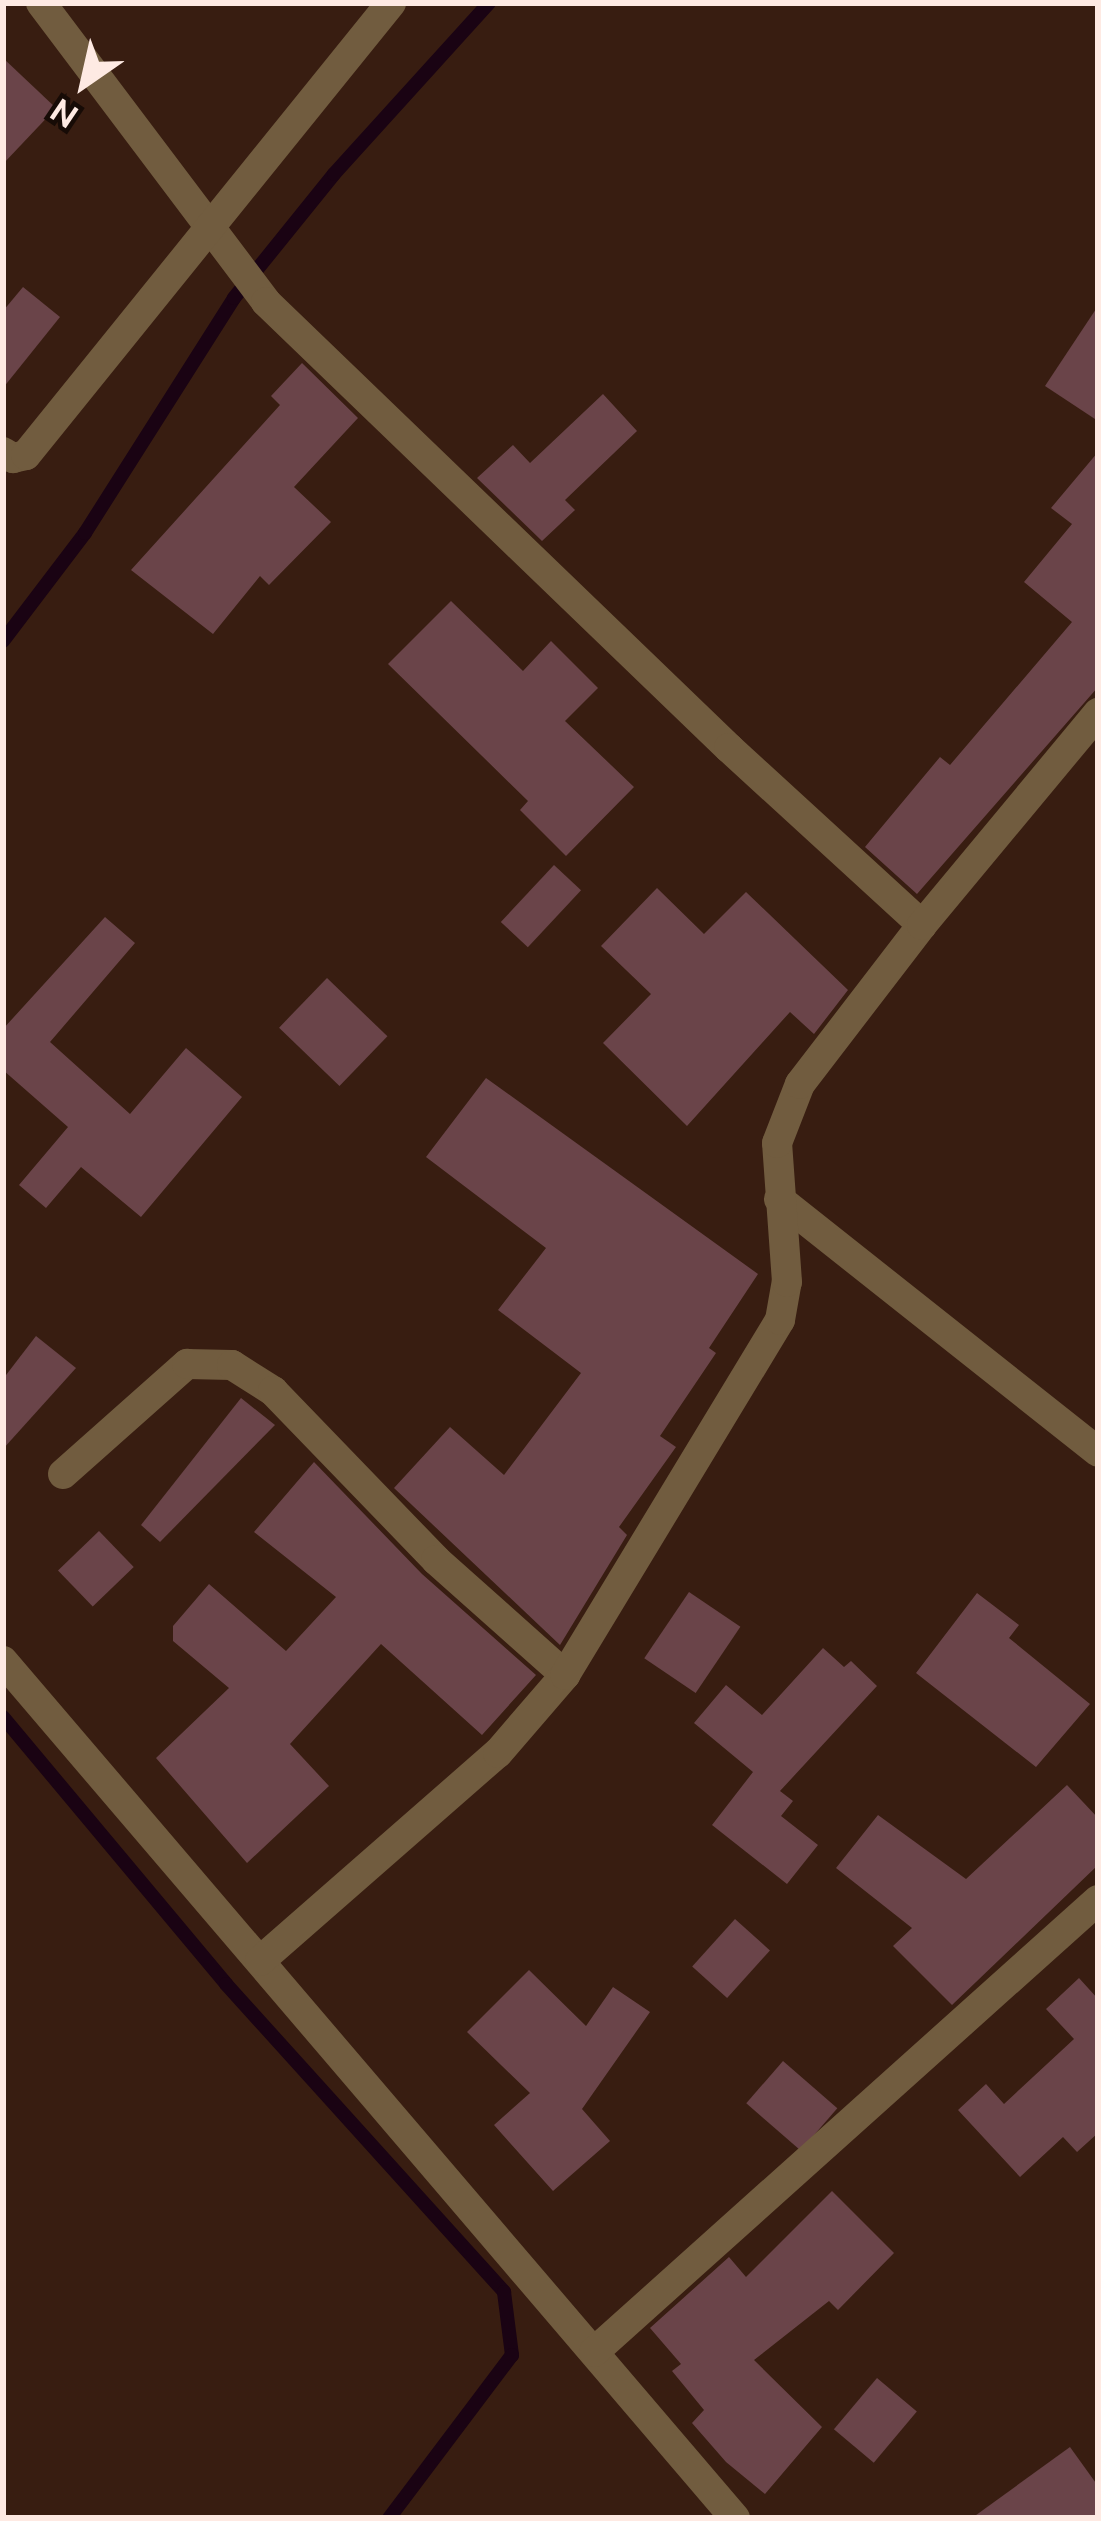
<!DOCTYPE html>
<style>
body{margin:0}
#map{position:relative;width:1101px;height:2521px;overflow:hidden;background:#381d11;font-family:Ubuntu,sans-serif}
div>[style]{position:absolute}
.stream>*{height:14px;margin:-7px;padding:0 7px;transform-origin:7px;border-radius:7px;background:#1a0313}
.building>*{inset:0;background:#6a4449;transform-origin:0 0}
.minor>*{height:30px;margin:-15px;padding:0 15px;transform-origin:15px;border-radius:15px;background:#715c3f}
span{translate:-50% -50%;white-space:nowrap;text-align:center;line-height:1.15;-webkit-text-stroke:12px #170b06;paint-order:stroke}
.frame{position:absolute;inset:0;border:6px solid #feeae3;pointer-events:none}
.north{position:absolute;left:24px;top:24px;width:120px;height:120px;-webkit-text-stroke:9px #170b06;paint-order:stroke;rotate:214deg;font-size:33px;font-weight:700;line-height:48px;text-align:center;color:#feeae3}
.north::after{content:'';display:block;margin:auto;width:42px;height:54px;background:#feeae3;clip-path:polygon(50% 0,100% 100%,50% 72%,0 100%)}
</style>
<div id="map">
<div class="stream">
<div style="left:3px;top:641px;width:136px;rotate:-52.8deg"></div>
<div style="left:85px;top:533px;width:278px;rotate:-57.6deg"></div>
<div style="left:234px;top:298px;width:159px;rotate:-51.1deg"></div>
<div style="left:334px;top:174px;width:231px;rotate:-47.8deg"></div>
<div style="left:3px;top:1717px;width:348px;rotate:50.1deg"></div>
<div style="left:226px;top:1984px;width:415px;rotate:47.9deg"></div>
<div style="left:504px;top:2292px;width:64px;rotate:82.8deg"></div>
<div style="left:512px;top:2355px;width:204px;rotate:127deg"></div>
</div>
<div class="building">
<div style="clip-path:polygon(3px 58px,56px 108px,3px 164px)"></div>
<div style="clip-path:polygon(23px 287px,60px 317px,3px 388px,3px 311px)"></div>
<div style="clip-path:polygon(1098px 306px,1098px 421px,1045px 386px)"></div>
<div style="clip-path:polygon(302px 363px,358px 418px,294px 487px,331px 522px,269px 585px,260px 576px,213px 634px,131px 570px,280px 405px,271px 396px)"></div>
<div style="clip-path:polygon(603px 394px,637px 431px,565px 500px,575px 510px,542px 541px,477px 478px,513px 445px,530px 463px)"></div>
<div style="clip-path:polygon(1098px 452px,1098px 687px,917px 894px,865px 847px,940px 757px,950px 765px,1072px 622px,1024px 582px,1072px 524px,1051px 508px)"></div>
<div style="clip-path:polygon(451px 601px,523px 671px,551px 641px,598px 688px,565px 721px,634px 787px,566px 856px,520px 810px,528px 801px,388px 664px)"></div>
<div style="left:554px;top:865px;width:37px;height:78px;rotate:43deg"></div>
<div style="clip-path:polygon(657px 888px,704px 934px,746px 892px,848px 990px,814px 1034px,790px 1012px,687px 1126px,603px 1043px,651px 994px,601px 946px)"></div>
<div style="clip-path:polygon(105px 917px,135px 943px,50px 1042px,130px 1114px,186px 1048px,242px 1097px,141px 1217px,81px 1167px,46px 1208px,19px 1185px,68px 1127px,3px 1070px,3px 1029px)"></div>
<div style="left:327px;top:978px;width:84px;height:69px;rotate:44deg"></div>
<div style="clip-path:polygon(486px 1078px,758px 1274px,709px 1348px,716px 1353px,660px 1436px,676px 1447px,619px 1527px,627px 1535px,560px 1645px,394px 1488px,450px 1427px,504px 1475px,581px 1373px,498px 1310px,546px 1248px,426px 1157px)"></div>
<div style="clip-path:polygon(36px 1336px,76px 1368px,3px 1449px,3px 1379px)"></div>
<div style="clip-path:polygon(241px 1398px,275px 1425px,160px 1542px,141px 1525px)"></div>
<div style="clip-path:polygon(314px 1462px,422px 1574px,536px 1675px,482px 1735px,381px 1644px,290px 1744px,329px 1786px,247px 1863px,156px 1758px,229px 1688px,173px 1641px,173px 1626px,209px 1584px,286px 1651px,336px 1597px,254px 1532px)"></div>
<div style="left:99px;top:1531px;width:50px;height:57px;rotate:46deg"></div>
<div style="left:689px;top:1592px;width:62px;height:80px;rotate:34deg"></div>
<div style="clip-path:polygon(977px 1593px,1019px 1625px,1009px 1638px,1090px 1704px,1036px 1767px,916px 1673px)"></div>
<div style="clip-path:polygon(823px 1648px,844px 1667px,851px 1661px,877px 1686px,780px 1791px,793px 1801px,781px 1816px,818px 1845px,787px 1884px,712px 1825px,753px 1772px,694px 1723px,726px 1685px,762px 1715px)"></div>
<div style="clip-path:polygon(1067px 1785px,1098px 1818px,1098px 1865px,952px 2005px,893px 1946px,912px 1928px,836px 1868px,878px 1815px,966px 1879px)"></div>
<div style="left:735px;top:1919px;width:47px;height:64px;rotate:42deg"></div>
<div style="clip-path:polygon(529px 1970px,586px 2026px,613px 1987px,650px 2012px,582px 2109px,610px 2141px,553px 2191px,494px 2125px,530px 2093px,467px 2032px)"></div>
<div style="clip-path:polygon(1079px 1978px,1098px 1999px,1098px 2133px,1077px 2152px,1063px 2137px,1020px 2177px,958px 2110px,986px 2084px,1004px 2104px,1074px 2039px,1046px 2009px)"></div>
<div style="left:783px;top:2061px;width:72px;height:56px;rotate:41deg"></div>
<div style="clip-path:polygon(832px 2191px,894px 2253px,838px 2310px,829px 2301px,754px 2360px,822px 2427px,765px 2494px,726px 2462px,692px 2423px,704px 2410px,672px 2371px,681px 2364px,650px 2328px,729px 2257px,746px 2277px)"></div>
<div style="left:877px;top:2378px;width:52px;height:67px;rotate:40deg"></div>
<div style="clip-path:polygon(1070px 2447px,1098px 2486px,1098px 2518px,972px 2518px)"></div>
</div>
<div class="minor">
<div style="left:41px;top:3px;width:374px;rotate:53deg"></div>
<div style="left:266px;top:302px;width:643px;rotate:43.93deg"></div>
<div style="left:729px;top:748px;width:262px;rotate:42.5deg"></div>
<div style="left:3px;top:452px;width:12px;rotate:31deg"></div>
<div style="left:13px;top:458px;width:13px;rotate:-13deg"></div>
<div style="left:26px;top:455px;width:581px;rotate:-51.08deg"></div>
<div style="left:779px;top:1199px;width:407px;rotate:38.4deg"></div>
<div style="left:63px;top:1474px;width:166px;rotate:-41.6deg"></div>
<div style="left:187px;top:1364px;width:45px;rotate:1.3deg"></div>
<div style="left:232px;top:1365px;width:49px;rotate:32.4deg"></div>
<div style="left:273px;top:1391px;width:235px;rotate:46deg"></div>
<div style="left:436px;top:1560px;width:173px;rotate:41.7deg"></div>
<div style="left:3px;top:1661px;width:1127px;rotate:49.5deg"></div>
<div style="left:260px;top:1961px;width:316px;rotate:-41.2deg"></div>
<div style="left:498px;top:1753px;width:103px;rotate:-49.3deg"></div>
<div style="left:565px;top:1675px;width:415px;rotate:-58.8deg"></div>
<div style="left:780px;top:1320px;width:39px;rotate:-80deg"></div>
<div style="left:787px;top:1282px;width:139px;rotate:-94.1deg"></div>
<div style="left:777px;top:1143px;width:63px;rotate:-68.7deg"></div>
<div style="left:800px;top:1084px;width:200px;rotate:-52.5deg"></div>
<div style="left:922px;top:925px;width:276px;rotate:-50.3deg"></div>
<div style="left:594px;top:2352px;width:677px;rotate:-41.89deg"></div>
</div>
<div class="frame"></div>
<div class="north">N</div>
</div>
